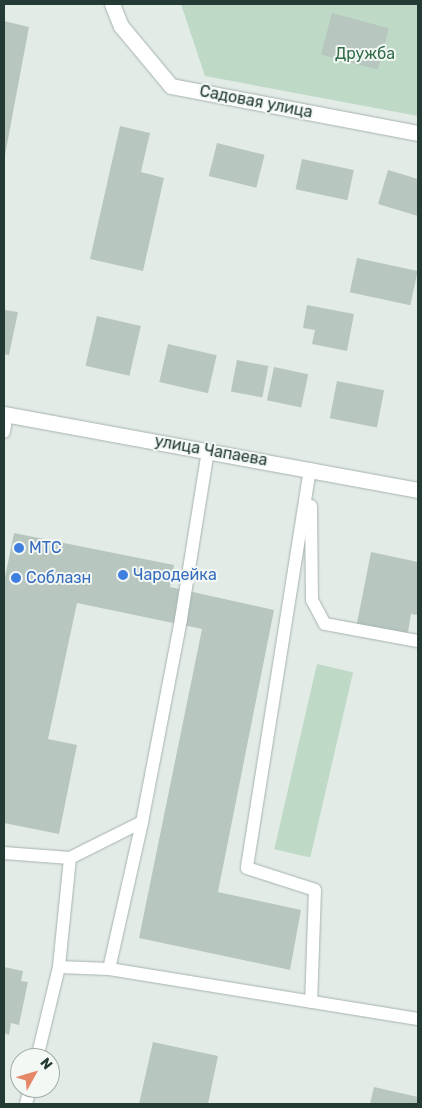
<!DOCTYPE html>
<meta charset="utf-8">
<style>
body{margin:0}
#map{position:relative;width:422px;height:1108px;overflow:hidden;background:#e3ebe7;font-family:Rubik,sans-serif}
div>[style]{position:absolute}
.green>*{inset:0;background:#bedac6;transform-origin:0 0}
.building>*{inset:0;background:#b8c6c0;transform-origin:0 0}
.roads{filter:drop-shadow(0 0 1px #a6b3ae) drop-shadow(0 0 1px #a6b3ae)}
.lane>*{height:12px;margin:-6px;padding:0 6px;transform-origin:6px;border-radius:6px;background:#fff}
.street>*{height:15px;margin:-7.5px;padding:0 7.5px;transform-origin:7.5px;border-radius:7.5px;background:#fff}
.secondary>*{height:15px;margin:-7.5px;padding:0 7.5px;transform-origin:7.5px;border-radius:7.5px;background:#fff}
.dots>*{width:14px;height:14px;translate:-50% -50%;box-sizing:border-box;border:2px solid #f3f8f5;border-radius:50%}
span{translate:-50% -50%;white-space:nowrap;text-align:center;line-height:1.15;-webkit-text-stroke:4px #f3f8f5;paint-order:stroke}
.park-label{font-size:16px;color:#326d4a}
.street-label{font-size:16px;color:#243b35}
.shop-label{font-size:16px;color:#366cbe}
.left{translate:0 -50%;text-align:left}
.frame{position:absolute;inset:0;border:5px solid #243b35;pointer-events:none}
.north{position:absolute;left:10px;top:1048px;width:50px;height:50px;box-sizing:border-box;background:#f3f8f5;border:1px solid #a0aca8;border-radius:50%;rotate:51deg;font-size:14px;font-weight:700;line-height:20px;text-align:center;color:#243b35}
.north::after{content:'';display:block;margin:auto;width:18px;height:22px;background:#e48868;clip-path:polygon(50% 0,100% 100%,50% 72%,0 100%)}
</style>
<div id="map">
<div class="green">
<div style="clip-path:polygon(181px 4px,418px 4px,418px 116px,205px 76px)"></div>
<div style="left:317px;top:664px;width:37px;height:190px;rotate:13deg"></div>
</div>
<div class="building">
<div style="left:332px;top:13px;width:59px;height:43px;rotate:15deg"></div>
<div style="clip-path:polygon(4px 21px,29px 27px,5px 155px,4px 155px)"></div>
<div style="clip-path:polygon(120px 126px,150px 133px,141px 172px,164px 178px,143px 271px,90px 259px)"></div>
<div style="left:217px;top:143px;width:49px;height:34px;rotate:14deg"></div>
<div style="left:302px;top:159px;width:53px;height:31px;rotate:12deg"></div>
<div style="clip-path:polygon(388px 170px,418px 179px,418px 216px,378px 204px)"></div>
<div style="left:357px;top:258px;width:62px;height:35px;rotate:12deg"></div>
<div style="clip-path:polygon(307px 305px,354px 314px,347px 351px,312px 344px,315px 330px,303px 328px)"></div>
<div style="clip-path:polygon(4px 310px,18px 312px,9px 355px,4px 354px)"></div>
<div style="left:97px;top:316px;width:45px;height:51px;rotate:13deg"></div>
<div style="left:168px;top:344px;width:50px;height:39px;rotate:13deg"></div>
<div style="left:237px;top:360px;width:32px;height:32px;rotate:11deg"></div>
<div style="left:274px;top:367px;width:35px;height:34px;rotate:12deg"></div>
<div style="left:337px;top:381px;width:48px;height:38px;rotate:11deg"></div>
<div style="clip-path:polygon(14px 533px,174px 565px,170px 587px,274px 610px,218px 892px,301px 910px,290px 970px,139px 938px,202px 629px,77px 603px,48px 739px,77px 745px,59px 834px,4px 823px,4px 582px)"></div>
<div style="clip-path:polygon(371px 552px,418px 562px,418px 615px,411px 614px,407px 638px,356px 628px)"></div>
<div style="clip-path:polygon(4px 967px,23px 971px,21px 981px,28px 982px,19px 1025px,11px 1023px,9px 1035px,4px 1033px)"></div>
<div style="clip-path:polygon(153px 1042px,218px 1056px,208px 1104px,139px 1104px)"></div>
<div style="clip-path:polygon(374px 1087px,418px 1097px,418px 1104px,370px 1104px)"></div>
</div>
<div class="roads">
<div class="lane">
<div style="left:4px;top:432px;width:18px;rotate:-81deg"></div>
<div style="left:310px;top:469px;width:404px;rotate:99deg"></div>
<div style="left:247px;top:868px;width:71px;rotate:17.9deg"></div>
<div style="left:315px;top:890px;width:112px;rotate:92deg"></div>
<div style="left:311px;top:506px;width:94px;rotate:89.4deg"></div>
<div style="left:312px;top:600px;width:27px;rotate:62deg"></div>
<div style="left:325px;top:624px;width:95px;rotate:10.4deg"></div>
<div style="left:4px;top:853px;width:66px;rotate:4.3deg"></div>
<div style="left:70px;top:858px;width:110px;rotate:95.8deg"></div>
<div style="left:59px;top:967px;width:94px;rotate:103.6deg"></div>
<div style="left:70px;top:858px;width:80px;rotate:-26.6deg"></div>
<div style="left:59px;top:967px;width:50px;rotate:2.3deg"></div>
<div style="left:109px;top:969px;width:313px;rotate:9.2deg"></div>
<div style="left:109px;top:969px;width:151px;rotate:-77.3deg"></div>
<div style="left:142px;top:822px;width:207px;rotate:-79.1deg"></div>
<div style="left:181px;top:619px;width:171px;rotate:-80.9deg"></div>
<div style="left:26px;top:1104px;width:16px;rotate:-76deg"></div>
</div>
<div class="street">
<div style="left:112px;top:4px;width:24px;rotate:68deg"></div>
<div style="left:121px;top:26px;width:78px;rotate:50.2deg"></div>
<div style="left:171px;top:86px;width:251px;rotate:10.8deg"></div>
</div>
<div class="secondary">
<div style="left:4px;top:414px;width:421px;rotate:10.4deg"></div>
</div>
</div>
<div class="dots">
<div style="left:19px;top:548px;background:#3f7fe0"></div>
<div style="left:123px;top:575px;background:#3f7fe0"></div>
<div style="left:16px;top:578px;background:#3f7fe0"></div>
</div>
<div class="park-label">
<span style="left:365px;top:54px">Дружба</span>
</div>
<div class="street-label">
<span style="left:256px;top:102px;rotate:11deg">Садовая улица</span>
<span style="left:211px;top:451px;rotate:10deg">улица Чапаева</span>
</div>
<div class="shop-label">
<span class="left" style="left:29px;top:548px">МТС</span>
<span class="left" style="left:133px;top:575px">Чародейка</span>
<span class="left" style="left:26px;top:578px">Соблазн</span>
</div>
<div class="frame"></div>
<div class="north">N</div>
</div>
